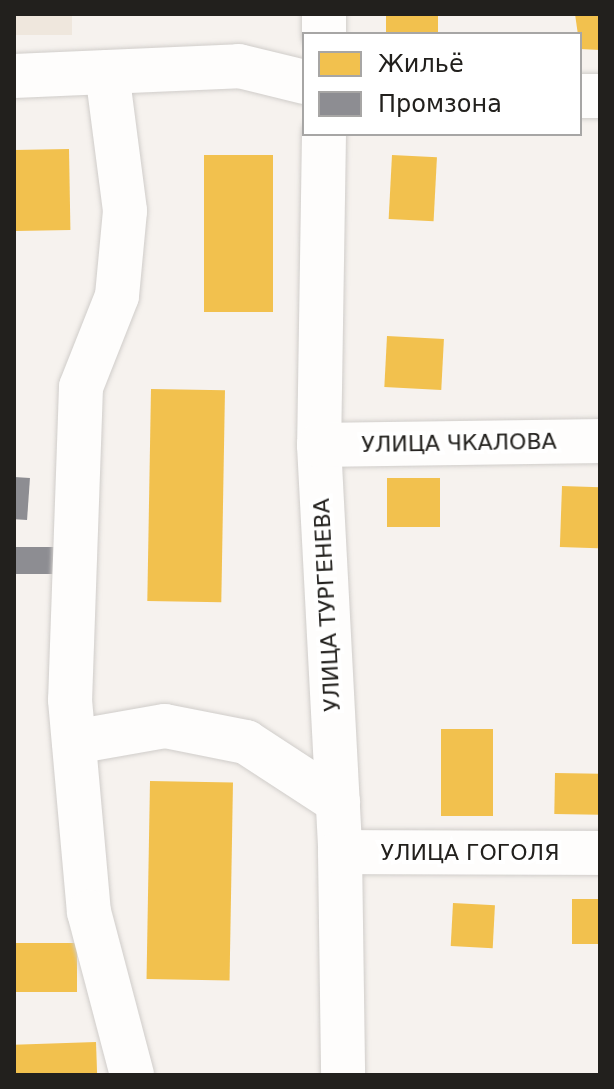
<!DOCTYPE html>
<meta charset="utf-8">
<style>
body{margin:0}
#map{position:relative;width:614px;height:1089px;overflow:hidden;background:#f6f2ee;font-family:"DejaVu Sans",sans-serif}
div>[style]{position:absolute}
.built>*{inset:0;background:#efe7dd;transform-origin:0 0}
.homes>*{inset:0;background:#f2c14e;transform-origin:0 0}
.industry>*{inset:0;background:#8d8d92;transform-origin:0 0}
.roads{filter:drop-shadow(0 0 2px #d0cdca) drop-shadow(0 0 2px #d0cdca)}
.minor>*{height:44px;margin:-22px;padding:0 22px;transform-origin:22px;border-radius:22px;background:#fefdfc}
span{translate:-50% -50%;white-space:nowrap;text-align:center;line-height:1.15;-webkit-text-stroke:8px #fff;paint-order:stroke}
.street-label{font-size:22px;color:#22201d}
.frame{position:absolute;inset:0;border:16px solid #22201d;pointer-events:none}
.legend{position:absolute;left:302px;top:32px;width:280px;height:104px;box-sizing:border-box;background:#fff;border:2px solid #a7a6a5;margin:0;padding:10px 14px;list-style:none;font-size:24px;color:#22201d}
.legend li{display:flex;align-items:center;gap:16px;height:40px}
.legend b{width:40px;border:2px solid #a7a6a5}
</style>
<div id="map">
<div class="built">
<div style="left:14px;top:14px;width:58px;height:21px"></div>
</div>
<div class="homes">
<div style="left:386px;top:14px;width:52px;height:20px"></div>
<div style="clip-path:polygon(575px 14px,600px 14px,600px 50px,580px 49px)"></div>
<div style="left:69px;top:149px;width:81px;height:55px;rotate:89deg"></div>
<div style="left:204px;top:155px;width:69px;height:157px"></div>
<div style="left:392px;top:155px;width:45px;height:64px;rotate:3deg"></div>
<div style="left:387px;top:336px;width:57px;height:51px;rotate:3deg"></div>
<div style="left:151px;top:389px;width:74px;height:212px;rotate:1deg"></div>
<div style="left:387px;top:478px;width:53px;height:49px"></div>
<div style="left:562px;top:486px;width:38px;height:61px;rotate:2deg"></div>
<div style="left:441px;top:729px;width:52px;height:87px"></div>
<div style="left:555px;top:773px;width:45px;height:41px;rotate:1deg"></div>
<div style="left:150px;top:781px;width:83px;height:198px;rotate:1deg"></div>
<div style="left:600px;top:899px;width:45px;height:28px;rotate:90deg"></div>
<div style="left:453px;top:903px;width:42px;height:43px;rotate:3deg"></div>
<div style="left:14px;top:943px;width:63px;height:49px"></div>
<div style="left:96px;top:1042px;width:33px;height:82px;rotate:88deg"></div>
</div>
<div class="industry">
<div style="left:14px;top:477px;width:16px;height:42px;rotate:4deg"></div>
<div style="left:14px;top:547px;width:57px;height:27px"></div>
</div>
<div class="roads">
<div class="minor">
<div style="left:324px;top:14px;width:20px;rotate:90deg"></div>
<div style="left:107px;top:72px;width:140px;rotate:82.6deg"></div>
<div style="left:125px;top:211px;width:85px;rotate:95.4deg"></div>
<div style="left:117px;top:296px;width:98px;rotate:111.6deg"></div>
<div style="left:81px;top:387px;width:313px;rotate:92deg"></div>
<div style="left:70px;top:700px;width:213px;rotate:84.9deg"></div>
<div style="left:89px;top:912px;width:169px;rotate:75.2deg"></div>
<div style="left:14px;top:76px;width:225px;rotate:-2.5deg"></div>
<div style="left:239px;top:66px;width:67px;rotate:13.8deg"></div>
<div style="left:580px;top:96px;width:20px"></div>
<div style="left:324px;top:134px;width:311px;rotate:90.9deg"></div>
<div style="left:319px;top:445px;width:408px;rotate:87deg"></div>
<div style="left:340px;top:852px;width:223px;rotate:89.2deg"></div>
<div style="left:319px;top:445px;width:281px;rotate:-0.8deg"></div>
<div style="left:74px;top:742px;width:92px;rotate:-10deg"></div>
<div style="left:165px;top:726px;width:83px;rotate:11.2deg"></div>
<div style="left:246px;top:742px;width:110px;rotate:33.1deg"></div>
<div style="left:340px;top:852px;width:260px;rotate:0.2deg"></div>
</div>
</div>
<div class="street-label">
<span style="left:459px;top:443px;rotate:-1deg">УЛИЦА ЧКАЛОВА</span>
<span style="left:327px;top:605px;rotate:-93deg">УЛИЦА ТУРГЕНЕВА</span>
<span style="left:470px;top:853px">УЛИЦА ГОГОЛЯ</span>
</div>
<div class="frame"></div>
<ul class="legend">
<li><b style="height:22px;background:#f2c14e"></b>Жильё</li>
<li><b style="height:22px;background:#8d8d92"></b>Промзона</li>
</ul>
</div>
